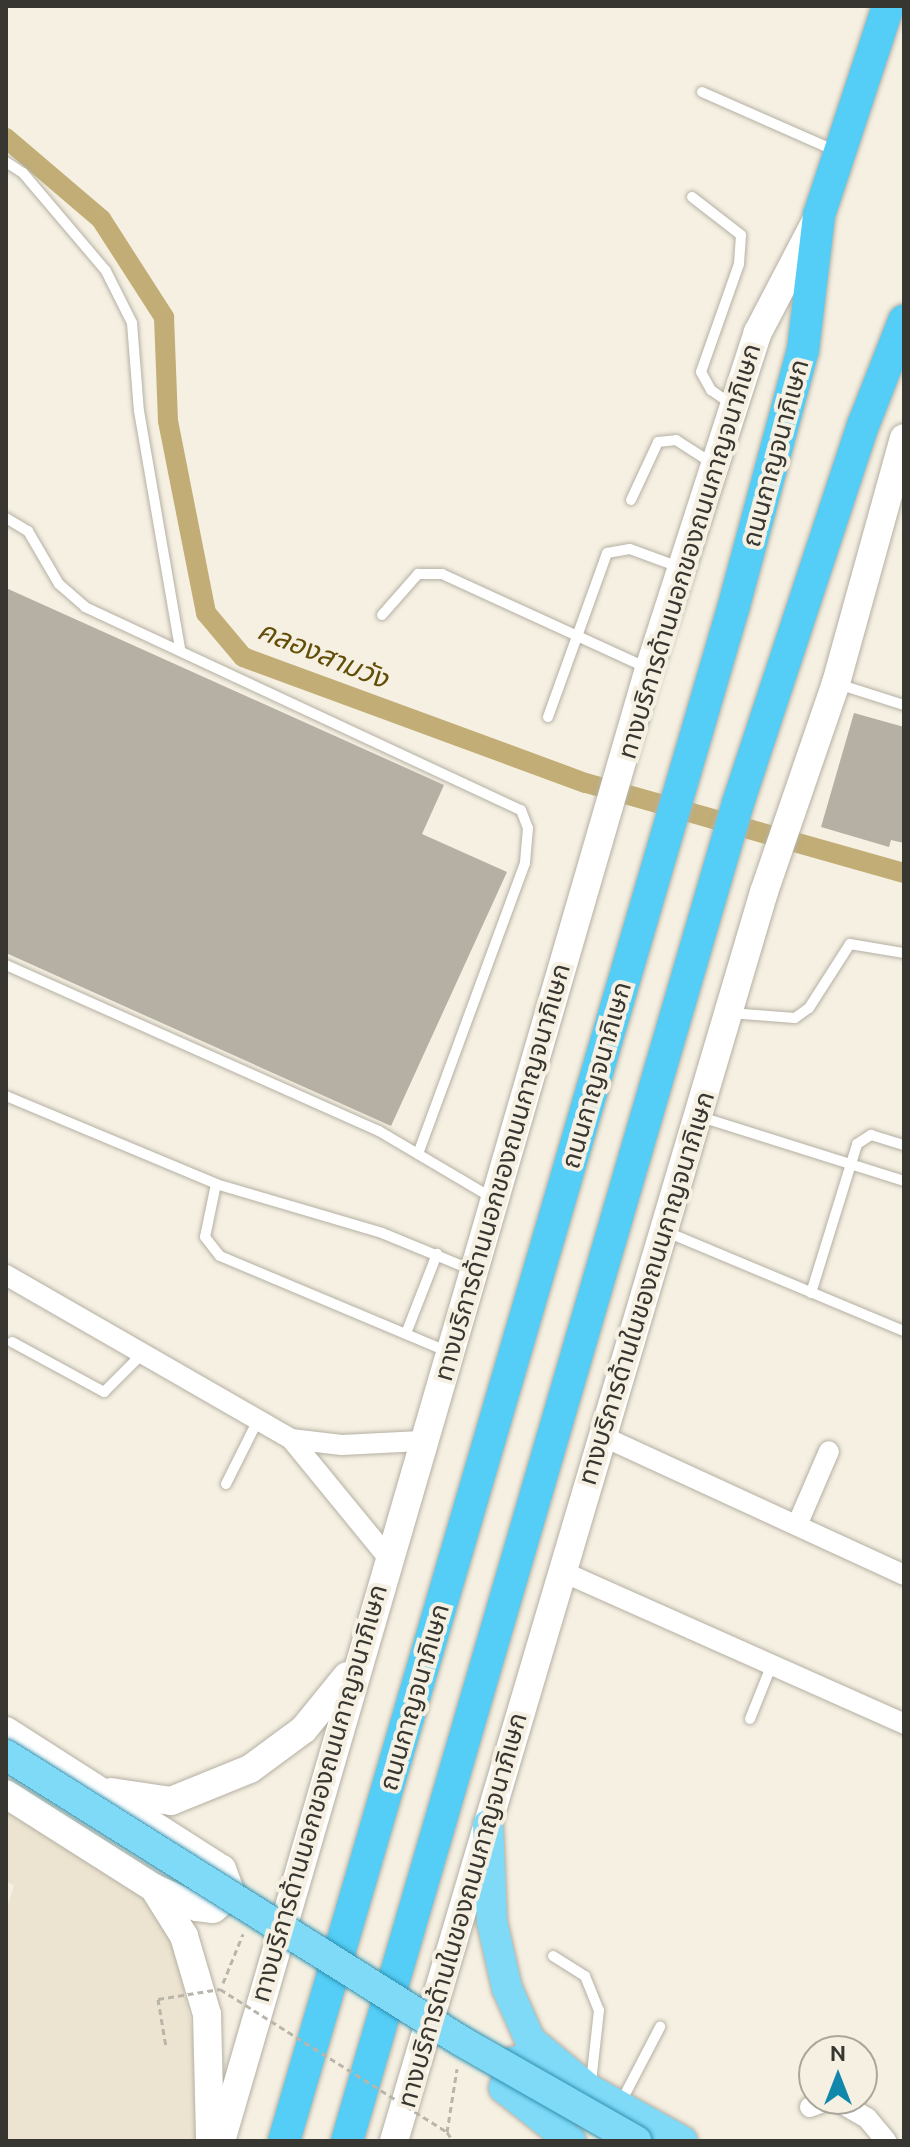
<!DOCTYPE html>
<meta charset="utf-8">
<style>
body{margin:0}
#map{position:relative;width:910px;height:2147px;overflow:hidden;background:#f5f0e2;font-family:Ubuntu,"Noto Sans Thai",sans-serif}
div>[style]{position:absolute}
.built>*{inset:0;background:#ece4d0}
.canal>*{height:20px;margin:-10px;padding:0 10px;transform-origin:10px;border-radius:10px;background:#c1ad75}
.building>*{inset:0;background:#b5b0a3}
.path>*{height:3px;margin-top:-1.5px;transform-origin:0;background:repeating-linear-gradient(90deg,#b9b5aa 0 6px,transparent 0 10px)}
.roads{filter:drop-shadow(0 0 2px #b5b0a3) drop-shadow(0 0 2px #b5b0a3)}
.service>*{height:10px;margin:-5px;padding:0 5px;transform-origin:5px;border-radius:5px;background:#fff}
.minor>*{height:20px;margin:-10px;padding:0 10px;transform-origin:10px;border-radius:10px;background:#fff}
.secondary>*{height:28px;margin:-14px;padding:0 14px;transform-origin:14px;border-radius:14px;background:#fff}
.primary>*{height:30px;margin:-15px;padding:0 15px;transform-origin:15px;border-radius:15px;background:#7fdaf8}
.trunk>*{height:32px;margin:-16px;padding:0 16px;transform-origin:16px;border-radius:16px;background:#54cef6}
.path-bridge>*{height:3px;margin-top:-1.5px;transform-origin:0;background:repeating-linear-gradient(90deg,#b9b5aa 0 6px,transparent 0 10px)}
.bridges{filter:drop-shadow(0 0 2px #2e90af) drop-shadow(0 0 2px #2e90af)}
.primary-bridge>*{height:30px;margin:-15px;padding:0 15px;transform-origin:15px;border-radius:15px;background:#7fdaf8}
span{translate:-50% -50%;white-space:nowrap;text-align:center;line-height:1.15;-webkit-text-stroke:8px #f5f0e2;paint-order:stroke}
.street-label{font-size:26px;color:#373630}
.water-label{font-size:28px;color:#634e07;font-style:italic}
.frame{position:absolute;inset:0;border:8px solid #373630;pointer-events:none}
.north{position:absolute;left:798px;top:2035px;width:80px;height:80px;box-sizing:border-box;background:#f5f0e2;border:2px solid #a9a69b;border-radius:50%;rotate:0deg;font-size:22px;font-weight:700;line-height:32px;text-align:center;color:#373630}
.north::after{content:'';display:block;margin:auto;width:28px;height:36px;background:#1287ac;clip-path:polygon(50% 0,100% 100%,50% 72%,0 100%)}
</style>
<div id="map">
<div class="built">
<div style="clip-path:polygon(6px 1805px,136px 1885px,172px 1933px,200px 2067px,197px 2141px,6px 2141px,6px 1911px,14px 1885px,6px 1882px)"></div>
</div>
<div class="canal">
<div style="left:6px;top:138px;width:125px;rotate:40.5deg"></div>
<div style="left:101px;top:219px;width:117px;rotate:57.3deg"></div>
<div style="left:164px;top:317px;width:104px;rotate:87.8deg"></div>
<div style="left:168px;top:421px;width:196px;rotate:78.8deg"></div>
<div style="left:206px;top:613px;width:57px;rotate:49.9deg"></div>
<div style="left:243px;top:657px;width:365px;rotate:20.2deg"></div>
<div style="left:586px;top:783px;width:330px;rotate:15.8deg"></div>
</div>
<div class="building">
<div style="clip-path:polygon(6px 588px,444px 785px,422px 834px,507px 872px,391px 1126px,6px 953px)"></div>
<div style="clip-path:polygon(854px 713px,904px 727px,904px 843px,891px 840px,889px 847px,821px 827px)"></div>
</div>
<div class="path">
<div style="left:223px;top:1983px;width:53px;rotate:-67.8deg"></div>
<div style="left:158px;top:1999px;width:49px;rotate:80.5deg"></div>
<div style="left:447px;top:2132px;width:64px;rotate:-81deg"></div>
</div>
<div class="roads">
<div class="service">
<div style="left:702px;top:92px;width:146px;rotate:23.8deg"></div>
<div style="left:6px;top:162px;width:20px;rotate:33deg"></div>
<div style="left:23px;top:173px;width:128px;rotate:49.7deg"></div>
<div style="left:106px;top:271px;width:58px;rotate:63.4deg"></div>
<div style="left:132px;top:323px;width:88px;rotate:85.5deg"></div>
<div style="left:139px;top:411px;width:242px;rotate:80.2deg"></div>
<div style="left:692px;top:197px;width:62px;rotate:37.8deg"></div>
<div style="left:741px;top:235px;width:29px;rotate:94deg"></div>
<div style="left:739px;top:264px;width:114px;rotate:109.4deg"></div>
<div style="left:701px;top:372px;width:21px;rotate:61deg"></div>
<div style="left:711px;top:390px;width:24px;rotate:35deg"></div>
<div style="left:631px;top:500px;width:64px;rotate:-65deg"></div>
<div style="left:658px;top:442px;width:18px;rotate:-6deg"></div>
<div style="left:676px;top:440px;width:43px;rotate:32.6deg"></div>
<div style="left:6px;top:518px;width:26px;rotate:31deg"></div>
<div style="left:28px;top:531px;width:61px;rotate:59.7deg"></div>
<div style="left:59px;top:584px;width:35px;rotate:41deg"></div>
<div style="left:85px;top:607px;width:481px;rotate:25deg"></div>
<div style="left:521px;top:810px;width:19px;rotate:69deg"></div>
<div style="left:528px;top:828px;width:35px;rotate:95deg"></div>
<div style="left:525px;top:863px;width:310px;rotate:110.2deg"></div>
<div style="left:382px;top:615px;width:55px;rotate:-48.7deg"></div>
<div style="left:418px;top:574px;width:24px"></div>
<div style="left:442px;top:574px;width:226px;rotate:24.6deg"></div>
<div style="left:838px;top:684px;width:69px;rotate:17.7deg"></div>
<div style="left:548px;top:717px;width:174px;rotate:-70.2deg"></div>
<div style="left:607px;top:553px;width:23px;rotate:-10deg"></div>
<div style="left:630px;top:549px;width:52px;rotate:20.2deg"></div>
<div style="left:6px;top:965px;width:408px;rotate:24deg"></div>
<div style="left:379px;top:1131px;width:134px;rotate:30.6deg"></div>
<div style="left:730px;top:1013px;width:65px;rotate:4.4deg"></div>
<div style="left:795px;top:1018px;width:17px;rotate:-36deg"></div>
<div style="left:809px;top:1008px;width:76px;rotate:-57.4deg"></div>
<div style="left:850px;top:944px;width:55px;rotate:9.5deg"></div>
<div style="left:6px;top:1096px;width:228px;rotate:22.7deg"></div>
<div style="left:216px;top:1184px;width:173px;rotate:16.4deg"></div>
<div style="left:382px;top:1233px;width:97px;rotate:22.3deg"></div>
<div style="left:701px;top:1117px;width:213px;rotate:17.5deg"></div>
<div style="left:216px;top:1184px;width:54px;rotate:101.7deg"></div>
<div style="left:205px;top:1237px;width:24px;rotate:52deg"></div>
<div style="left:220px;top:1256px;width:247px;rotate:22.8deg"></div>
<div style="left:667px;top:1232px;width:257px;rotate:22.7deg"></div>
<div style="left:811px;top:1293px;width:156px;rotate:-72.8deg"></div>
<div style="left:857px;top:1144px;width:17px;rotate:-33deg"></div>
<div style="left:871px;top:1135px;width:34px;rotate:17deg"></div>
<div style="left:407px;top:1331px;width:83px;rotate:-68.7deg"></div>
<div style="left:12px;top:1342px;width:105px;rotate:28.5deg"></div>
<div style="left:104px;top:1392px;width:55px;rotate:-45deg"></div>
<div style="left:226px;top:1484px;width:74px;rotate:-63.4deg"></div>
<div style="left:750px;top:1719px;width:59px;rotate:-68.2deg"></div>
<div style="left:553px;top:1956px;width:38px;rotate:32deg"></div>
<div style="left:585px;top:1976px;width:37px;rotate:68deg"></div>
<div style="left:599px;top:2010px;width:73px;rotate:96.3deg"></div>
<div style="left:621px;top:2102px;width:85px;rotate:-62.5deg"></div>
</div>
<div class="minor">
<div style="left:6px;top:1275px;width:329px;rotate:29.9deg"></div>
<div style="left:291px;top:1439px;width:150px;rotate:50.7deg"></div>
<div style="left:602px;top:1436px;width:332px;rotate:24.7deg"></div>
<div style="left:291px;top:1439px;width:51px;rotate:6.7deg"></div>
<div style="left:342px;top:1445px;width:79px;rotate:-2.9deg"></div>
<div style="left:798px;top:1523px;width:78px;rotate:-66.7deg"></div>
<div style="left:561px;top:1571px;width:376px;rotate:24deg"></div>
<div style="left:834px;top:2099px;width:38px;rotate:30deg"></div>
<div style="left:867px;top:2118px;width:30px;rotate:50deg"></div>
<div style="left:810px;top:2107px;width:22px;rotate:-21deg"></div>
</div>
<div class="secondary">
<div style="left:6px;top:1731px;width:256px;rotate:32.6deg"></div>
<div style="left:222px;top:1869px;width:27px;rotate:70deg"></div>
<div style="left:231px;top:1894px;width:23px;rotate:140deg"></div>
<div style="left:213px;top:1909px;width:16px;rotate:-173deg"></div>
<div style="left:197px;top:1907px;width:47px;rotate:-156.2deg"></div>
<div style="left:154px;top:1888px;width:175px;rotate:-147.6deg"></div>
<div style="left:111px;top:1792px;width:61px;rotate:8.5deg"></div>
<div style="left:171px;top:1801px;width:85px;rotate:-22.1deg"></div>
<div style="left:250px;top:1769px;width:67px;rotate:-36.5deg"></div>
<div style="left:304px;top:1729px;width:68px;rotate:-50.9deg"></div>
<div style="left:154px;top:1888px;width:57px;rotate:58deg"></div>
<div style="left:184px;top:1936px;width:81px;rotate:73.6deg"></div>
<div style="left:207px;top:2014px;width:125px;rotate:88.6deg"></div>
<div style="left:221px;top:2141px;width:1533px;rotate:-73.79deg"></div>
<div style="left:649px;top:669px;width:354px;rotate:-72.1deg"></div>
<div style="left:758px;top:332px;width:123px;rotate:-62.4deg"></div>
<div style="left:394px;top:2141px;width:1303px;rotate:-73.5deg"></div>
<div style="left:764px;top:892px;width:221px;rotate:-71deg"></div>
<div style="left:836px;top:683px;width:254px;rotate:-74.5deg"></div>
</div>
<div class="primary">
<div style="left:488px;top:1825px;width:97px;rotate:87.6deg"></div>
<div style="left:492px;top:1922px;width:68px;rotate:77.2deg"></div>
<div style="left:507px;top:1988px;width:57px;rotate:66.1deg"></div>
<div style="left:530px;top:2040px;width:77px;rotate:39.7deg"></div>
<div style="left:589px;top:2089px;width:107px;rotate:29.2deg"></div>
<div style="left:528px;top:2058px;width:15px;rotate:164deg"></div>
<div style="left:514px;top:2062px;width:28px;rotate:111deg"></div>
<div style="left:504px;top:2088px;width:85px;rotate:38.3deg"></div>
</div>
<div class="trunk">
<div style="left:284px;top:2141px;width:1596px;rotate:-73.67deg"></div>
<div style="left:733px;top:609px;width:268px;rotate:-74.9deg"></div>
<div style="left:803px;top:350px;width:136px;rotate:-83.2deg"></div>
<div style="left:819px;top:215px;width:220px;rotate:-71.7deg"></div>
<div style="left:347px;top:2141px;width:1394px;rotate:-73.71deg"></div>
<div style="left:738px;top:803px;width:400px;rotate:-71.7deg"></div>
<div style="left:864px;top:423px;width:110px;rotate:-68.6deg"></div>
</div>
</div>
<div class="path-bridge">
<div style="left:158px;top:1999px;width:63px;rotate:-9.2deg"></div>
<div style="left:220px;top:1989px;width:268px;rotate:32.2deg"></div>
<div style="left:447px;top:2132px;width:11px;rotate:56deg"></div>
</div>
<div class="bridges">
<div class="primary-bridge">
<div style="left:6px;top:1755px;width:537px;rotate:32.15deg"></div>
<div style="left:461px;top:2041px;width:202px;rotate:29.7deg"></div>
</div>
</div>
<div class="street-label">
<span style="left:775px;top:453px;rotate:-75deg">ถนนกาญจนาภิเษก</span>
<span style="left:689px;top:551px;rotate:-73deg">ทางบริการด้านนอกของถนนกาญจนาภิเษก</span>
<span style="left:596px;top:1075px;rotate:-74deg">ถนนกาญจนาภิเษก</span>
<span style="left:502px;top:1172px;rotate:-74deg">ทางบริการด้านนอกของถนนกาญจนาภิเษก</span>
<span style="left:646px;top:1288px;rotate:-73deg">ทางบริการด้านในของถนนกาญจนาภิเษก</span>
<span style="left:414px;top:1697px;rotate:-74deg">ถนนกาญจนาภิเษก</span>
<span style="left:319px;top:1793px;rotate:-74deg">ทางบริการด้านนอกของถนนกาญจนาภิเษก</span>
<span style="left:462px;top:1910px;rotate:-74deg">ทางบริการด้านในของถนนกาญจนาภิเษก</span>
</div>
<div class="water-label">
<span style="left:323px;top:654px;rotate:22deg">คลองสามวัง</span>
</div>
<div class="frame"></div>
<div class="north">N</div>
</div>
